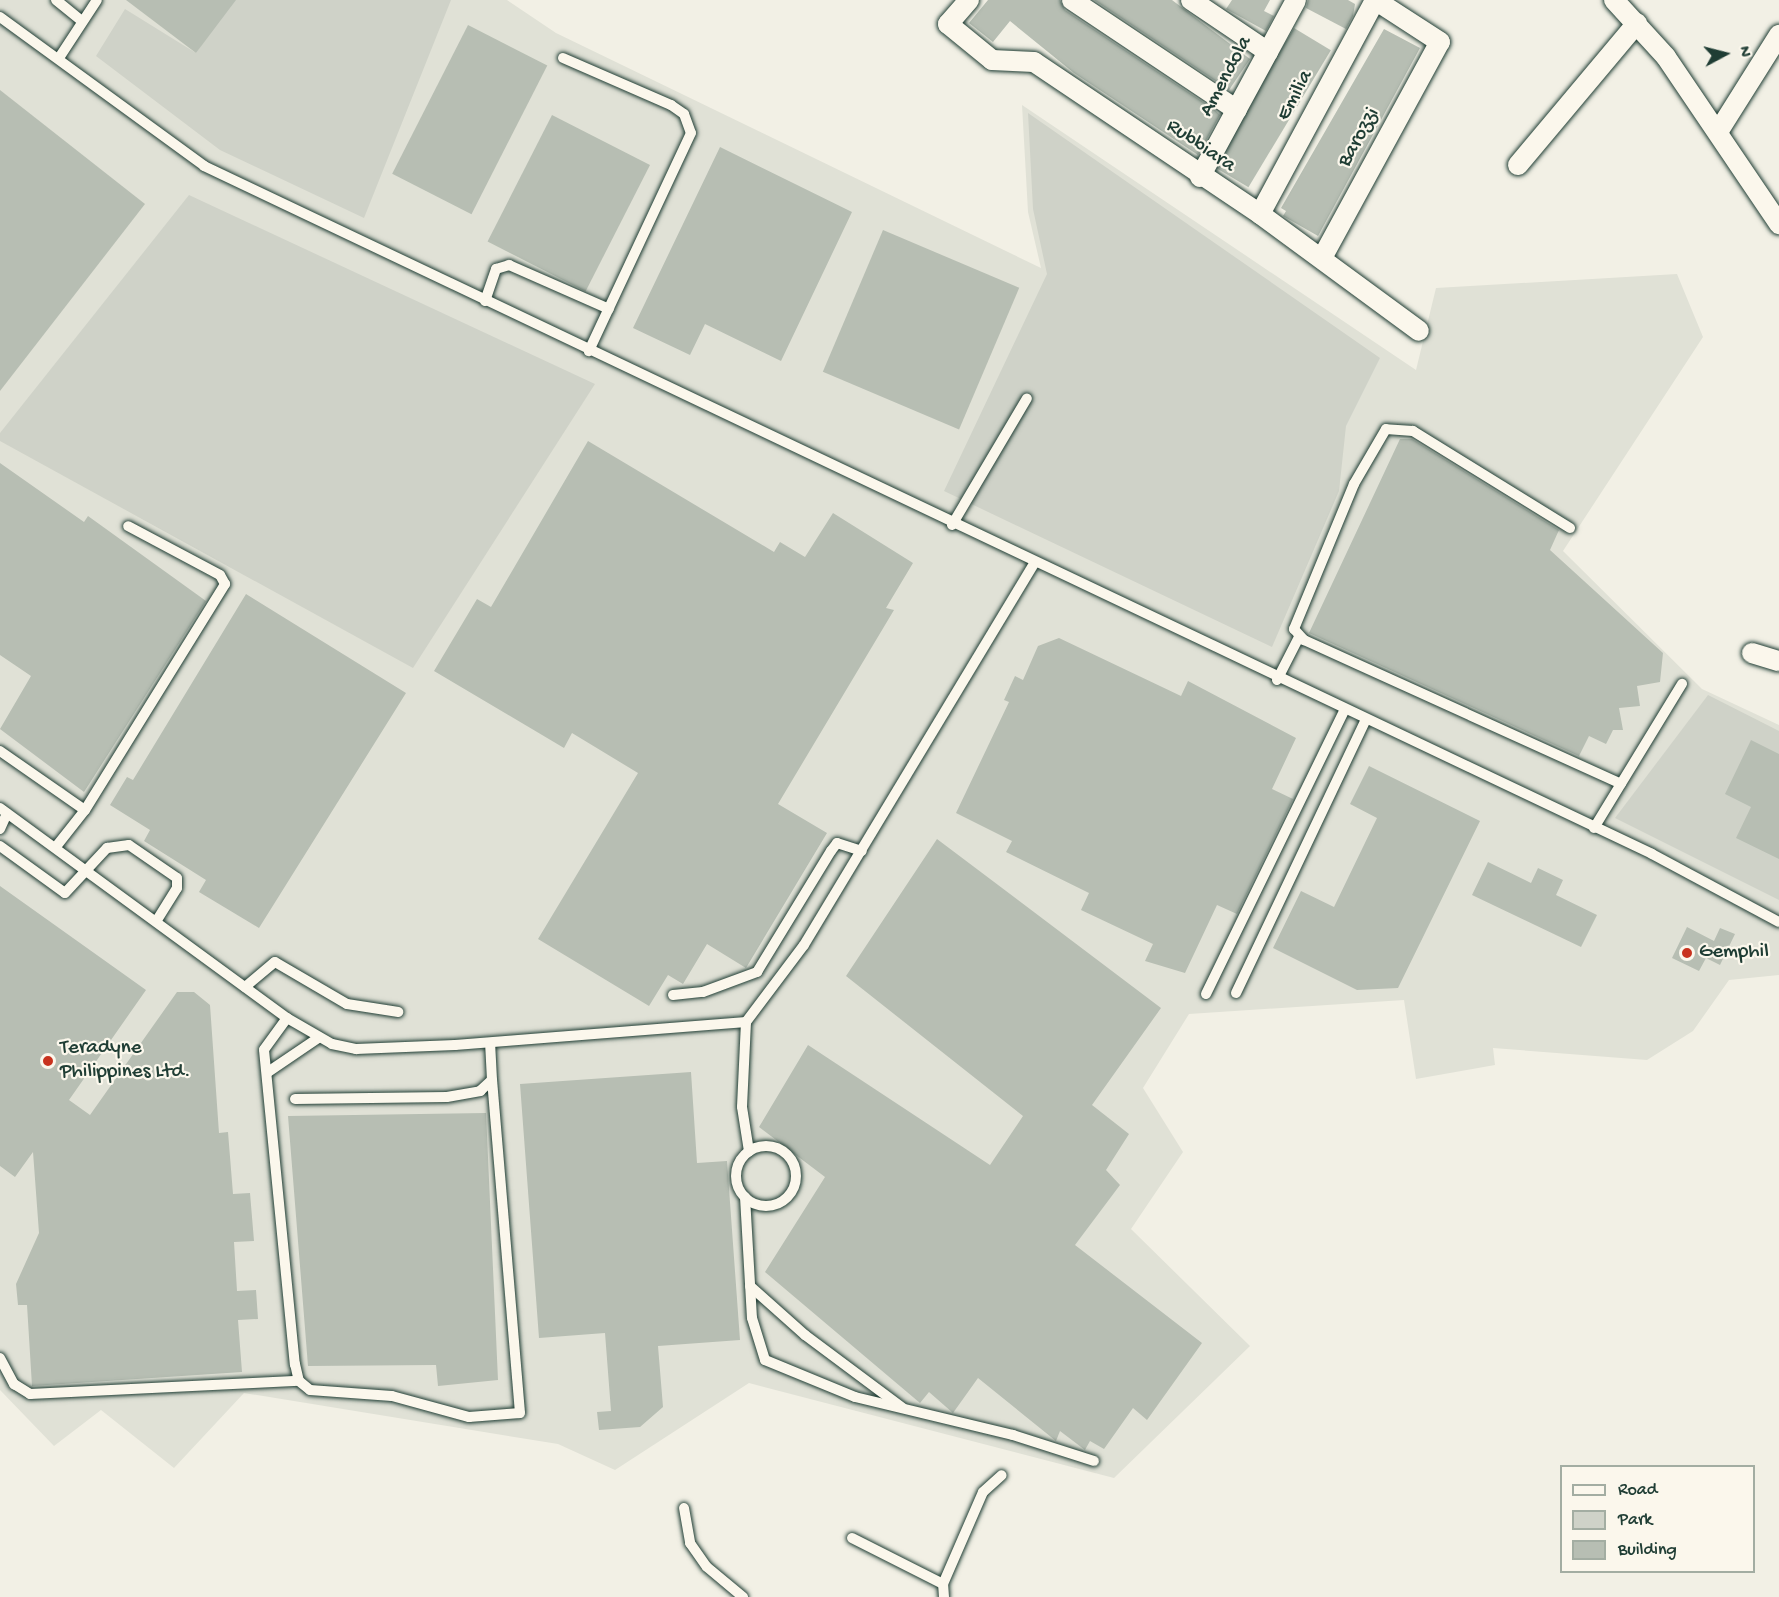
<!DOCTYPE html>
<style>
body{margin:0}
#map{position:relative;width:1779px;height:1597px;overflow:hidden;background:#f2f0e5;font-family:"Gochi Hand",sans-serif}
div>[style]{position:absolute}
.built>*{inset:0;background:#e0e1d6}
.green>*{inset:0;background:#cfd2c8}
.building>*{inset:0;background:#b7beb3;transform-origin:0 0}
.roads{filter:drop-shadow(0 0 2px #1f3d34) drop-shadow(0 0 2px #1f3d34)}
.lane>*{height:10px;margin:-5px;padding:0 5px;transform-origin:5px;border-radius:5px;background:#fbf7ec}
.lane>.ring{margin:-5px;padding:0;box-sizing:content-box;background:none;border:10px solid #fbf7ec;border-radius:50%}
.street>*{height:20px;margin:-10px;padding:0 10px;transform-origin:10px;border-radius:10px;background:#fbf7ec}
.dots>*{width:16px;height:16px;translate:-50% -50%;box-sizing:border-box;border:3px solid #fbf7ec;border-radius:50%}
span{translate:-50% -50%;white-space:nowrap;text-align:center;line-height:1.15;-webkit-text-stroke:4.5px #fbf7ec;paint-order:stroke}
.street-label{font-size:21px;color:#1f3d34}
.poi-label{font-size:21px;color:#1f3d34}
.left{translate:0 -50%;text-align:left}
.legend{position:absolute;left:1560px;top:1465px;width:195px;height:108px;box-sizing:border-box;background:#fbf7ec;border:2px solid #a3ada2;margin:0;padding:8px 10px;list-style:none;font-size:18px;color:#1f3d34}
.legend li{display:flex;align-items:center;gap:12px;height:30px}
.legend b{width:30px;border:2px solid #a3ada2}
.north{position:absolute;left:1695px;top:24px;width:60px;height:60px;-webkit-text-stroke:4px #fbf7ec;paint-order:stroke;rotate:83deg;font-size:16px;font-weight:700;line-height:24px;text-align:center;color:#1f3d34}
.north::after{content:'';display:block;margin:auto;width:21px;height:27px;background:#1f3d34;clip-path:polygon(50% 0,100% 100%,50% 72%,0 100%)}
</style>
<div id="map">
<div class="built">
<div style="clip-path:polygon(0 0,507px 0,556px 33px,1041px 268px,1028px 212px,1022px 105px,1416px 370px,1436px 288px,1677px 274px,1703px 337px,1563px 551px,1702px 689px,1779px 725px,1779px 975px,1729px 980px,1693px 1031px,1647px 1060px,1493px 1048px,1495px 1065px,1416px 1079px,1404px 1000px,1189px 1014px,1143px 1088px,1183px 1152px,1131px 1229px,1250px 1346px,1114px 1478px,749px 1383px,615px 1470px,558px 1444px,244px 1393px,174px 1468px,101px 1410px,54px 1446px,0 1390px)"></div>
</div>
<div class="green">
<div style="clip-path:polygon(232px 0,451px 0,364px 218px,220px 150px,96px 56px,125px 9px,196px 53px)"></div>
<div style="clip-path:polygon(1028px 113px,1380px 358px,1346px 426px,1339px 491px,1272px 647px,944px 491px,1047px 274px,1033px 209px)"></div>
<div style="clip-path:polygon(189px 195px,595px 384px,413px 668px,0 441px,0 433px)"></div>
<div style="clip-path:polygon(1708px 695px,1779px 731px,1779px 900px,1615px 818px)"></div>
</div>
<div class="building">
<div style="clip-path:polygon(126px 0,236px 0,196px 53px)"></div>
<div style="clip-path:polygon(988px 0,1060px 0,1065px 10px,1215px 110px,1220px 115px,1198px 155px,1074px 73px,1010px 21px,993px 42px,969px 23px)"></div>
<div style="clip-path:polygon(1094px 0,1172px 0,1250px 59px,1229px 90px)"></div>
<div style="clip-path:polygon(1232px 0,1270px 0,1264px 11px,1274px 16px,1266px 31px,1226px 9px)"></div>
<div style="clip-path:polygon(1308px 0,1348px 0,1355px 4px,1353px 16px,1346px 29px,1306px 8px)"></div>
<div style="left:468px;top:25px;width:89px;height:167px;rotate:27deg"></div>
<div style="left:1294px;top:28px;width:43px;height:160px;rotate:31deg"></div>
<div style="clip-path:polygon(1384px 29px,1420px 48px,1318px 236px,1283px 216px,1286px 211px,1281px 208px)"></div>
<div style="clip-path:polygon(0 90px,145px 204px,0 391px)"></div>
<div style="left:552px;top:115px;width:110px;height:142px;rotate:27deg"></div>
<div style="clip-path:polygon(720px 147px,852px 212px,781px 361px,705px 324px,690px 355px,633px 328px)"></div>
<div style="left:883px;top:230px;width:148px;height:154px;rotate:23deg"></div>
<div style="clip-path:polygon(1400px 439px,1412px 439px,1559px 530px,1550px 550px,1663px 653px,1660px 682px,1637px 686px,1640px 706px,1619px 708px,1623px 730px,1613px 730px,1606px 744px,1589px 736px,1579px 756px,1309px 633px)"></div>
<div style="clip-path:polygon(588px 441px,774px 552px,780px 542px,805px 557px,833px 513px,913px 563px,886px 608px,894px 610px,778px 804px,827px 833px,746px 968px,707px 944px,683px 984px,668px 975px,649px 1006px,538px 939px,638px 773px,572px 733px,564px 748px,434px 671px,477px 599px,491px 607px)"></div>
<div style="clip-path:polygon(0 463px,84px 522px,88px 516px,206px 601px,84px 792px,0 729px,31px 676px,0 655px)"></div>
<div style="clip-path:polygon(246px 594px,406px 693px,259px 928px,199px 892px,206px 880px,144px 841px,150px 830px,110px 805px,127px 777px,133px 780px)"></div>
<div style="clip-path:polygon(1059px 638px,1181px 696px,1188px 681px,1296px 738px,1272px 789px,1293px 799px,1237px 914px,1217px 905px,1185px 973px,1145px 961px,1153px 944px,1081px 910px,1089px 893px,1006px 852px,1012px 841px,956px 813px,1009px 702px,1004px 700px,1015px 676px,1023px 680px,1038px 646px)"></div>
<div style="clip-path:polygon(1751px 740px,1779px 754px,1779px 859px,1736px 838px,1751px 807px,1725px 794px)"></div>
<div style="clip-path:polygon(1369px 766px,1480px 821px,1398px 988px,1357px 990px,1273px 948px,1301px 891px,1334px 907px,1377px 818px,1350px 804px)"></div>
<div style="clip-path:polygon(937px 839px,1161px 1008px,1092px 1105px,1129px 1134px,1106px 1170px,1120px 1185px,1075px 1245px,1202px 1343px,1147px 1420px,1133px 1408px,1104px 1449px,1090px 1441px,1085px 1450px,1060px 1431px,1056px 1441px,978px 1378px,953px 1413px,929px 1392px,920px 1403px,765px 1272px,825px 1177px,759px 1127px,808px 1045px,990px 1165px,1023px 1116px,846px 976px)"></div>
<div style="clip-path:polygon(1488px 862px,1531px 883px,1538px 868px,1563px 880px,1556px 895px,1597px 915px,1581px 947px,1472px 895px)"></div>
<div style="clip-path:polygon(0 886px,146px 990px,69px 1100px,90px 1115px,177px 992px,194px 992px,210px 1005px,219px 1133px,228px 1132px,233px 1194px,250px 1193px,254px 1241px,234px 1242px,237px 1291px,256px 1290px,258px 1319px,238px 1320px,242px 1372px,32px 1386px,27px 1305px,18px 1305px,16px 1284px,39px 1233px,33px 1152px,15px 1177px,0 1166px)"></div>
<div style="clip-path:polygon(1687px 927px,1714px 941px,1720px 928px,1735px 934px,1720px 965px,1706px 958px,1699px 971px,1672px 958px)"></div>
<div style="clip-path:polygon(691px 1072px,697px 1163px,727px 1161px,740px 1340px,658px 1346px,663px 1407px,640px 1427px,599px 1430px,597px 1412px,611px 1411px,605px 1333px,539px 1338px,520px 1084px)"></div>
<div style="clip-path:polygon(486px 1113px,498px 1380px,438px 1386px,436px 1365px,308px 1366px,288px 1116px)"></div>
</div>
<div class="roads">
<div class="lane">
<div style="left:56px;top:0;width:33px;rotate:39deg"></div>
<div style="left:0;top:17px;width:253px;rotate:36.1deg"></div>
<div style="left:204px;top:166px;width:1603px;rotate:25.41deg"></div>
<div style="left:1652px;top:854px;width:144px;rotate:28.2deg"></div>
<div style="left:59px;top:58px;width:69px;rotate:-56.8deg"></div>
<div style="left:563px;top:58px;width:118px;rotate:23.5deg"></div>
<div style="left:671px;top:105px;width:16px;rotate:35deg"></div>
<div style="left:684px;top:114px;width:20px;rotate:70deg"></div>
<div style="left:691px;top:133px;width:241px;rotate:115.1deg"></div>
<div style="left:485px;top:301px;width:34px;rotate:-71deg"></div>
<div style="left:496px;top:269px;width:14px;rotate:-17deg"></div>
<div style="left:509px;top:265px;width:109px;rotate:23.7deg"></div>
<div style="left:952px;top:525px;width:147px;rotate:-59.4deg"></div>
<div style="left:1570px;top:528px;width:185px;rotate:-148.3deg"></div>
<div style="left:1413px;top:431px;width:27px;rotate:-176deg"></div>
<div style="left:1386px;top:429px;width:64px;rotate:120.2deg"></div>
<div style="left:1354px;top:484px;width:157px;rotate:112.5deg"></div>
<div style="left:1294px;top:629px;width:15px;rotate:48deg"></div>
<div style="left:1304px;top:640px;width:348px;rotate:24.4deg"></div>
<div style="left:1277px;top:680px;width:48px;rotate:-62.9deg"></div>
<div style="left:0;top:751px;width:103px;rotate:34.8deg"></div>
<div style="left:85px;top:810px;width:48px;rotate:128.3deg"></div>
<div style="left:0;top:808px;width:356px;rotate:36.2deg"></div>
<div style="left:287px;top:1018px;width:52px;rotate:30deg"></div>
<div style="left:332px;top:1044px;width:25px;rotate:12deg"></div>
<div style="left:356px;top:1049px;width:99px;rotate:-2.3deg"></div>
<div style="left:455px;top:1045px;width:292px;rotate:-4.5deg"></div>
<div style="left:746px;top:1022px;width:96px;rotate:-53deg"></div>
<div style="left:804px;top:945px;width:445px;rotate:-58.9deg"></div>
<div style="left:85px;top:810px;width:266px;rotate:-58.2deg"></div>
<div style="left:225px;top:584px;width:10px;rotate:-119deg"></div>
<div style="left:220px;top:575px;width:104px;rotate:-152deg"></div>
<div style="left:1594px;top:828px;width:169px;rotate:-58.6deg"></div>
<div style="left:0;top:829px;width:17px;rotate:-66deg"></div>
<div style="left:0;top:846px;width:80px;rotate:35.9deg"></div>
<div style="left:65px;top:893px;width:62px;rotate:-47deg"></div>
<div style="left:107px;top:848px;width:22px;rotate:-8deg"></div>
<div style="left:129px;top:845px;width:58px;rotate:34.5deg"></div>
<div style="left:177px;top:878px;width:10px;rotate:90deg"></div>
<div style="left:177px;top:888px;width:39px;rotate:122deg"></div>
<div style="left:245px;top:987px;width:39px;rotate:-40deg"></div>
<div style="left:275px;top:962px;width:83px;rotate:30.3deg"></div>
<div style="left:347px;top:1004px;width:52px;rotate:8.9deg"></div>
<div style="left:1236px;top:993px;width:301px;rotate:-64.6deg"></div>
<div style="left:1206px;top:994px;width:315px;rotate:-64deg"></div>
<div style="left:673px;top:995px;width:30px;rotate:-6deg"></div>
<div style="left:703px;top:992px;width:58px;rotate:-20.3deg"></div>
<div style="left:757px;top:972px;width:142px;rotate:-58.6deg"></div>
<div style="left:831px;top:851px;width:10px;rotate:-53deg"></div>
<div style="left:837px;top:843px;width:26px;rotate:18deg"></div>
<div style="left:287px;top:1018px;width:39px;rotate:126deg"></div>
<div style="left:264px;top:1050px;width:316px;rotate:84.4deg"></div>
<div style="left:295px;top:1364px;width:17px;rotate:77deg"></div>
<div style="left:299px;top:1381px;width:14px;rotate:39deg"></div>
<div style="left:310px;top:1390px;width:82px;rotate:4.2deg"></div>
<div style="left:392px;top:1396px;width:80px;rotate:15.3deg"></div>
<div style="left:469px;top:1417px;width:51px;rotate:-4.5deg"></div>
<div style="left:520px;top:1413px;width:334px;rotate:-94.8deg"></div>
<div style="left:746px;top:1022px;width:85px;rotate:92.7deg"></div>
<div style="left:742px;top:1107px;width:45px;rotate:81deg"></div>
<div style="left:268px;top:1072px;width:60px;rotate:-34.2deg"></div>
<div style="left:295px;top:1099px;width:152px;rotate:-0.8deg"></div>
<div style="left:447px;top:1097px;width:34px;rotate:-10deg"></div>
<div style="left:480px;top:1091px;width:16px;rotate:-43deg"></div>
<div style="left:492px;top:1080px;width:37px;rotate:-93deg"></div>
<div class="ring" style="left:736px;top:1146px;width:50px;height:50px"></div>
<div style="left:745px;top:1197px;width:121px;rotate:86.7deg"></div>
<div style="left:752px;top:1318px;width:44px;rotate:72.8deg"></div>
<div style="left:765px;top:1360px;width:97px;rotate:22.3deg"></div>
<div style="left:855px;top:1397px;width:163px;rotate:13.5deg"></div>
<div style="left:1013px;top:1435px;width:85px;rotate:17.8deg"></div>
<div style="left:750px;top:1286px;width:74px;rotate:41.7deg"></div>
<div style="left:805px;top:1335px;width:122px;rotate:36.7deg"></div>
<div style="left:0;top:1358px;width:30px;rotate:62deg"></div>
<div style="left:14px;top:1384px;width:19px;rotate:32deg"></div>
<div style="left:30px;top:1394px;width:269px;rotate:-2.8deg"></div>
<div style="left:684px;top:1508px;width:36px;rotate:80deg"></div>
<div style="left:690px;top:1543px;width:29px;rotate:55deg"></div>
<div style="left:707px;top:1567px;width:47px;rotate:39.8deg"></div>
<div style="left:852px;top:1538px;width:102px;rotate:26.8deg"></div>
<div style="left:944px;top:1597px;width:13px;rotate:-94deg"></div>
<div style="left:943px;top:1584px;width:100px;rotate:-66.5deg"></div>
<div style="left:983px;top:1492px;width:25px;rotate:-42deg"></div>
</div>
<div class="street">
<div style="left:969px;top:0;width:32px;rotate:131deg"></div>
<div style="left:948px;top:24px;width:57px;rotate:39.3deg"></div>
<div style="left:992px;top:60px;width:42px;rotate:2.7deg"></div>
<div style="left:1034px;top:62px;width:272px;rotate:33.9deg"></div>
<div style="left:1260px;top:214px;width:197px;rotate:36.3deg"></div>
<div style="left:1072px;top:0;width:198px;rotate:33.7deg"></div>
<div style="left:1191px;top:0;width:93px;rotate:34deg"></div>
<div style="left:1614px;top:0;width:77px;rotate:47.6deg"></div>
<div style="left:1666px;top:57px;width:202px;rotate:55.9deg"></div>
<div style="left:1718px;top:132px;width:115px;rotate:-57.8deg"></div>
<div style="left:1518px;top:165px;width:185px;rotate:-50deg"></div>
<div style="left:1200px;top:177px;width:201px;rotate:-61.5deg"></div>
<div style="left:1260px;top:214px;width:243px;rotate:-61.7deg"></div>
<div style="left:1322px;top:258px;width:246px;rotate:-61.4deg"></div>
<div style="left:1440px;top:42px;width:77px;rotate:-147.1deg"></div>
<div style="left:1752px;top:653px;width:28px;rotate:17deg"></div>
</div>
</div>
<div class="dots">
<div style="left:1687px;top:953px;background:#c8321e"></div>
<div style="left:48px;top:1061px;background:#c8321e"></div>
</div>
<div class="street-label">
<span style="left:1227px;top:77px;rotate:-62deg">Amendola</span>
<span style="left:1296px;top:96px;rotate:-62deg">Emilia</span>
<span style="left:1360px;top:138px;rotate:-61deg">Barozzi</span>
<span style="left:1200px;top:147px;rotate:34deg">Rubbiara</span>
</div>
<div class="poi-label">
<span class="left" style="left:1699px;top:953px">Gemphil</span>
<span class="left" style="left:60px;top:1061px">Teradyne<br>Philippines Ltd.</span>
</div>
<ul class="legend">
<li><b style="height:8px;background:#fbf7ec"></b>Road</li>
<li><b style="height:16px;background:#cfd2c8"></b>Park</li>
<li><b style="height:16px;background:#b7beb3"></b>Building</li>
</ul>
<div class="north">N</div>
</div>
